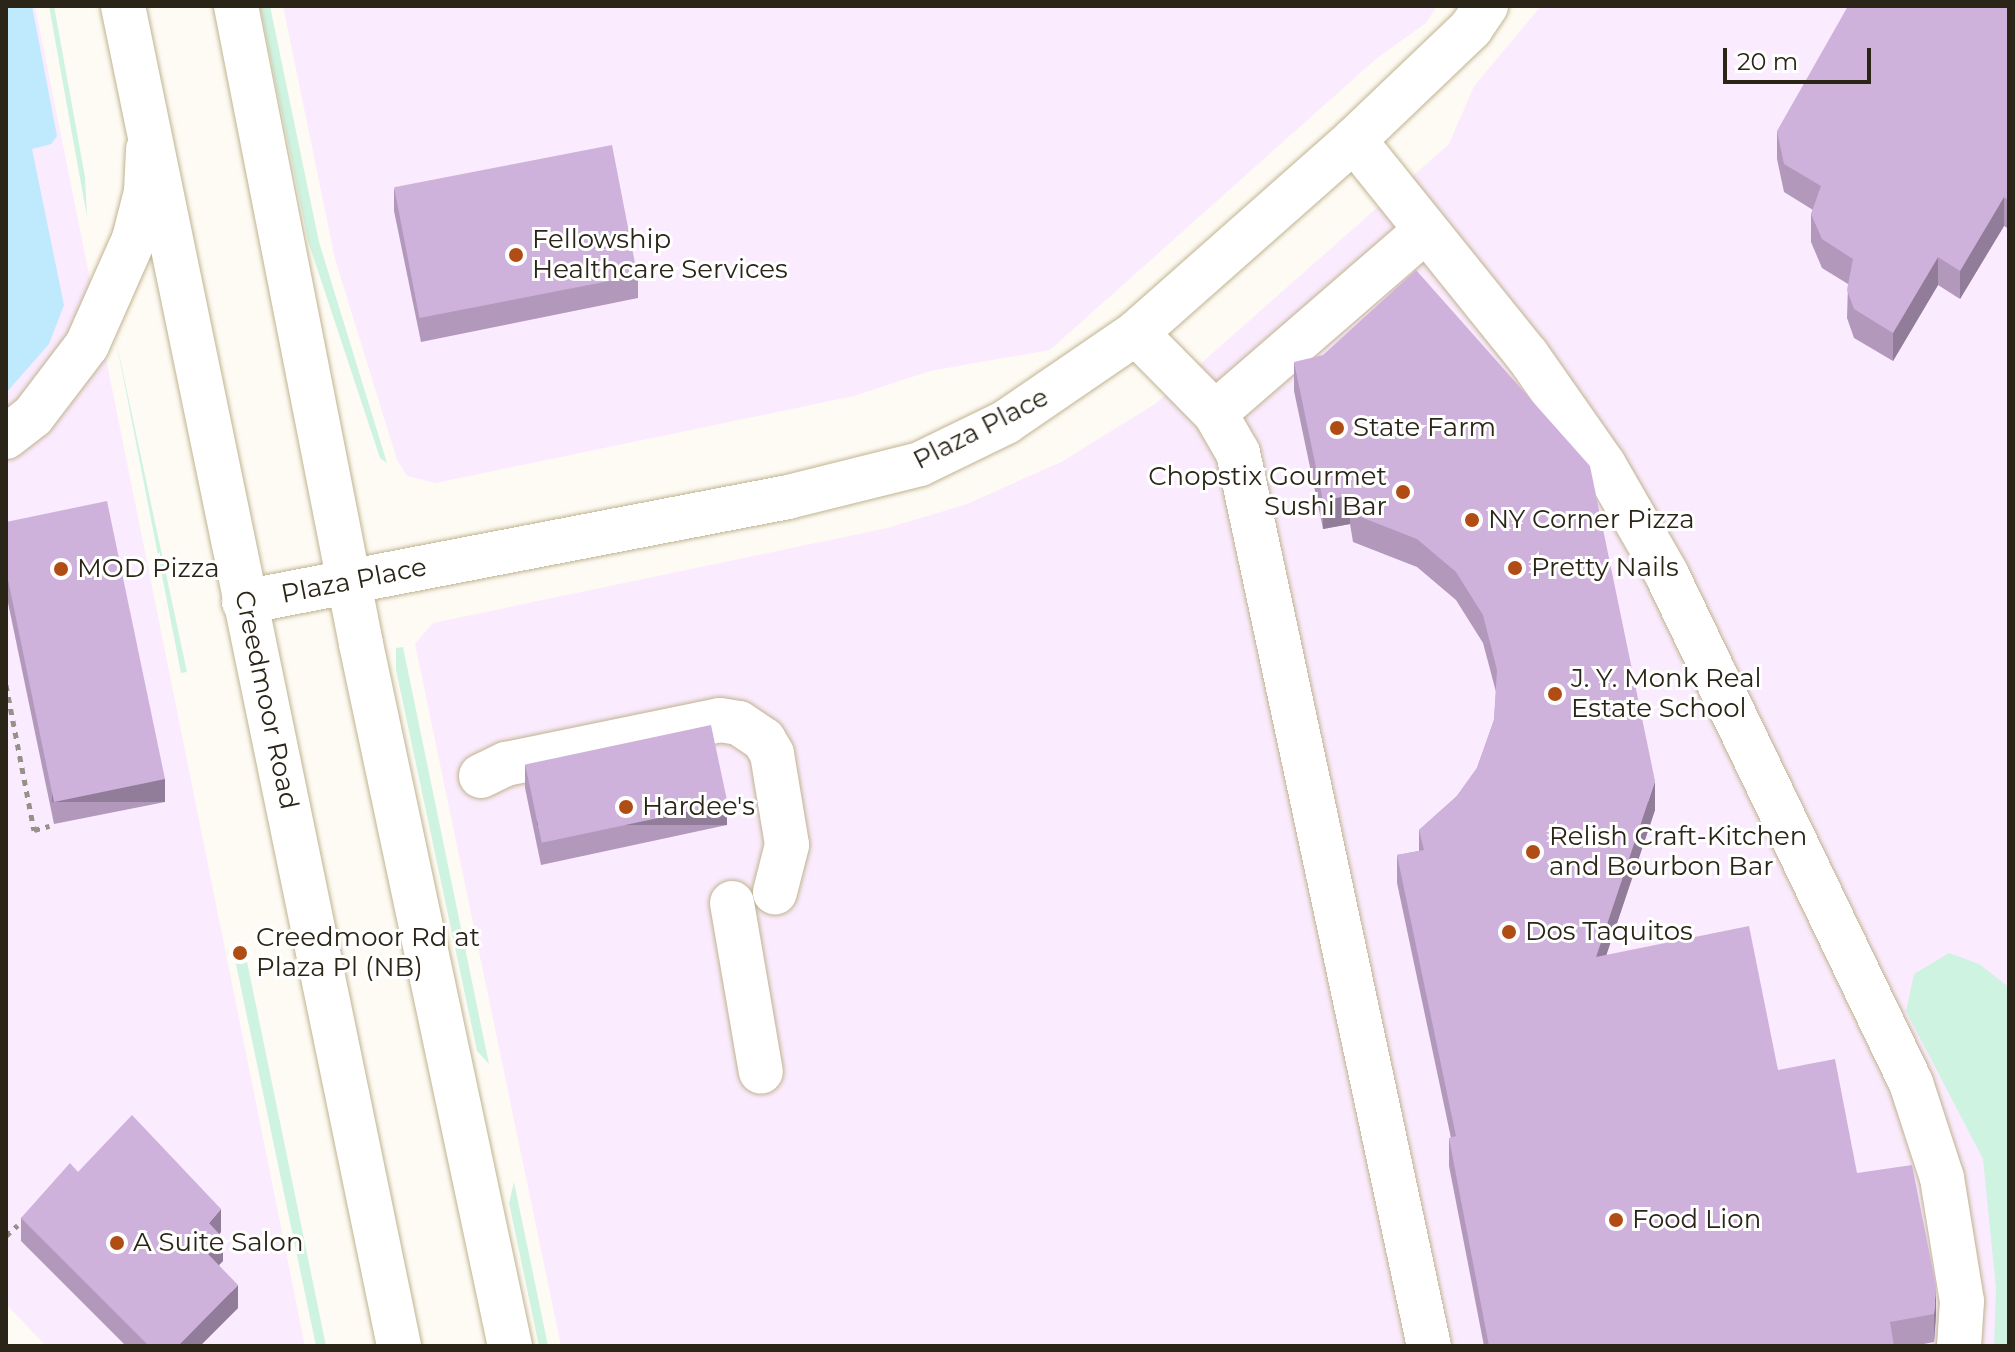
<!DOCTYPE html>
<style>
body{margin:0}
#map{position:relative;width:2015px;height:1352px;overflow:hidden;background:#fefbf4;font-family:Montserrat,sans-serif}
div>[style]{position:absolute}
.commercial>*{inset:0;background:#fbebfe}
.green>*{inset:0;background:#cff3e1}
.water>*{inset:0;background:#bfe9fd}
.path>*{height:5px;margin-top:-2.5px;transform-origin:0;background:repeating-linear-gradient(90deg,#959187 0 6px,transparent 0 12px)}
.roads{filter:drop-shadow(0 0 2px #c0b390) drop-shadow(0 0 2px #c0b390)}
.minor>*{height:44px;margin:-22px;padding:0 22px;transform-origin:22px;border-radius:22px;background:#fff}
.major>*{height:44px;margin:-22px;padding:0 22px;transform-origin:22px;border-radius:22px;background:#fff}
.wall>*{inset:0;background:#b299bc}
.shaded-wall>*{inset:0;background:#917d99;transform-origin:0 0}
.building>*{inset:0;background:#cfb2db;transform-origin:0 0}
.dots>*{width:22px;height:22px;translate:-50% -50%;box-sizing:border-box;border:4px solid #fff;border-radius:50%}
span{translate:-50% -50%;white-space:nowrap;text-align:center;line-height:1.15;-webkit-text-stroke:6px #fff;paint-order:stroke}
.poi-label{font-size:26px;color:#2a2517}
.left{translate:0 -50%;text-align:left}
.right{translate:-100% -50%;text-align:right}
.street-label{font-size:26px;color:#2a2517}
.frame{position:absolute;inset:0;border:8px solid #2a2517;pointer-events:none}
.scale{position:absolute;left:1723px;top:48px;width:148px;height:36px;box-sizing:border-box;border:4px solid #2a2517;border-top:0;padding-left:10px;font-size:24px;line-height:28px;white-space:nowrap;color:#2a2517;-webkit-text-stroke:6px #fff;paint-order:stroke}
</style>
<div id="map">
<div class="commercial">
<div style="clip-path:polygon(6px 6px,35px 6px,305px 1346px,46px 1346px,6px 1304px)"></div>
<div style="clip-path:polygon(283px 6px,1437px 6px,1426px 23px,1376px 59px,1050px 350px,930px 371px,854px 396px,436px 483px,407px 476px,397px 460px,335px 259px)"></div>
<div style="clip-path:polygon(1541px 6px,2009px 6px,2009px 1346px,561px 1346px,415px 644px,433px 623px,887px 528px,967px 504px,1061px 462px,1155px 404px,1449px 144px,1474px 86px)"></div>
</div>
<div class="green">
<div style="clip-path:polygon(49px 6px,54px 6px,85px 177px,87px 217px)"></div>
<div style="clip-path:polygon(260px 6px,270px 6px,319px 242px,387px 463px,380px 458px,308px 241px)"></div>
<div style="clip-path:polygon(115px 335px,187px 672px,181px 673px)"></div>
<div style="clip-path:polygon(403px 647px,489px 1064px,477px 1051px,396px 670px,396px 648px)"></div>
<div style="clip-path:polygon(243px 942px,326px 1346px,316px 1346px,232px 945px)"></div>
<div style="clip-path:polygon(1949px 953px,1979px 964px,2009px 987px,2009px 1346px,1994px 1346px,1996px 1288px,1983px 1159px,1906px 1011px,1914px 974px)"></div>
<div style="clip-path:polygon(514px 1182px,548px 1346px,539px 1346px,509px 1203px)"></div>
</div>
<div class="water">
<div style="clip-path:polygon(6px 6px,32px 6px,57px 136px,51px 144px,32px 149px,64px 305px,49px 344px,6px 393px)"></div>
</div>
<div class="path">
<div style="left:6px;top:685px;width:148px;rotate:79.1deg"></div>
<div style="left:34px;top:830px;width:16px;rotate:-15deg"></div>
<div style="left:6px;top:1236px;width:16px;rotate:-43deg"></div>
</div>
<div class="roads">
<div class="minor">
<div style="left:1354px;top:140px;width:276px;rotate:51.2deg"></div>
<div style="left:1527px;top:355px;width:134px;rotate:55deg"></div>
<div style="left:1604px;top:465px;width:125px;rotate:60.1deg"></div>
<div style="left:1666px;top:573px;width:566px;rotate:64.34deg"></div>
<div style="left:1911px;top:1083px;width:100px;rotate:71.9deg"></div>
<div style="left:1942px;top:1178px;width:125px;rotate:80.8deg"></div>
<div style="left:1962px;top:1301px;width:45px;rotate:93.8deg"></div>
<div style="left:1136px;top:333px;width:112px;rotate:45.4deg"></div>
<div style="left:1215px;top:413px;width:46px;rotate:60.1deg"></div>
<div style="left:1238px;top:453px;width:913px;rotate:77.93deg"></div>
<div style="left:1215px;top:413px;width:279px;rotate:-40.9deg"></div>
<div style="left:6px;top:437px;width:34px;rotate:-38deg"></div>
<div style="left:33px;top:416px;width:89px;rotate:-52.7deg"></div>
<div style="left:87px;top:345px;width:116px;rotate:-66.1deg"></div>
<div style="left:134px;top:239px;width:49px;rotate:-75.7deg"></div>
<div style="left:146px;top:192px;width:43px;rotate:-87.3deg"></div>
<div style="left:244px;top:602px;width:554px;rotate:-10.92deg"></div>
<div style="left:788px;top:497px;width:136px;rotate:-14deg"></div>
<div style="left:920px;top:464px;width:96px;rotate:-26deg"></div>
<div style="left:1006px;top:422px;width:158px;rotate:-34.4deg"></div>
<div style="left:1136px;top:333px;width:291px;rotate:-41.5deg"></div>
<div style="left:1354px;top:140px;width:162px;rotate:-43.7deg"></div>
<div style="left:1471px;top:28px;width:27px;rotate:-56deg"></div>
<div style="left:481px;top:776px;width:28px;rotate:-26deg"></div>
<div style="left:506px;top:764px;width:218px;rotate:-11.6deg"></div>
<div style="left:720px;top:720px;width:19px;rotate:9deg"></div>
<div style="left:739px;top:723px;width:30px;rotate:34deg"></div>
<div style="left:764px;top:740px;width:16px;rotate:60deg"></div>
<div style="left:772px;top:754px;width:92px;rotate:80.6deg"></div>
<div style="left:787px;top:845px;width:49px;rotate:104.3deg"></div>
<div style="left:732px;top:903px;width:171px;rotate:80.3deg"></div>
</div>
<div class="major">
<div style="left:123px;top:6px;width:1368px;rotate:78.36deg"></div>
<div style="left:236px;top:6px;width:650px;rotate:78.91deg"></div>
<div style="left:361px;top:644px;width:718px;rotate:78.02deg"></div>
</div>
</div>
<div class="wall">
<div style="clip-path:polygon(2009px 6px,2009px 229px,2004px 226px,1960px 299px,1938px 285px,1893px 361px,1854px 338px,1847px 318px,1848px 284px,1822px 268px,1811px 242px,1811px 214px,1813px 210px,1784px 192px,1777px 159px,1777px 131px)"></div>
<div style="clip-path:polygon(394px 189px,638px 275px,638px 298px,421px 342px,394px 211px)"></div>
<div style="clip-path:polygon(1294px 362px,1655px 810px,1606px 955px,1778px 1070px,1857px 1173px,1936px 1315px,1934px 1342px,1913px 1346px,1484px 1346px,1449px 1166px,1449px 1138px,1451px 1138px,1397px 883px,1397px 855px,1419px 851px,1419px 830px,1457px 796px,1477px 768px,1494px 720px,1496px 692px,1483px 643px,1456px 600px,1417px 567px,1353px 542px,1350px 524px,1323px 529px,1294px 391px)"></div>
<div style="clip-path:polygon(6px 522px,165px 802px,54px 824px,6px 593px)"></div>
<div style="clip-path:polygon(525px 765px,727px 825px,541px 865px,525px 788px)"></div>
<div style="clip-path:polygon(78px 1172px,221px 1232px,219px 1234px,223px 1261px,219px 1265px,238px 1308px,200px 1346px,126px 1346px,21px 1241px,21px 1218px)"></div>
</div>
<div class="shaded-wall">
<div style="clip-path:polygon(2004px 197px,2004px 226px,1960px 299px,1960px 271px)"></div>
<div style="clip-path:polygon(1938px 257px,1938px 285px,1893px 361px,1893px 333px)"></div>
<div style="clip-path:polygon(1350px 495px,1350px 524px,1323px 529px,1323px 501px)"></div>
<div style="left:165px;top:779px;width:23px;height:113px;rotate:90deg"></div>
<div style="clip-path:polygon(1655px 781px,1655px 810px,1596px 986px,1596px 957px)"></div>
<div style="left:727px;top:803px;width:22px;height:190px;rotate:90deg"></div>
<div style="clip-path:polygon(221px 1209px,221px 1232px,209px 1246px,209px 1223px)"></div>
<div style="clip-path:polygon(223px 1238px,223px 1261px,208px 1276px,208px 1254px)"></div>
<div style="clip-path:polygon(238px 1285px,238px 1308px,200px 1346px,178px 1346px)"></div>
<div style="clip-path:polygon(1936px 1286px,1936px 1315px,1934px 1342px,1934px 1314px)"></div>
</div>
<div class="building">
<div style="clip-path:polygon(1848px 6px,2009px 6px,2009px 201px,2004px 197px,1960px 271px,1938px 257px,1893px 333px,1854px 309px,1847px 290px,1853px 259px,1822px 239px,1811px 214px,1821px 186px,1784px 164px,1777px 131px)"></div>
<div style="left:612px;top:145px;width:133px;height:222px;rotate:79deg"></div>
<div style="clip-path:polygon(1416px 270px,1590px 466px,1655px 781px,1596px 957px,1749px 926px,1778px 1070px,1835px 1059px,1857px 1173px,1912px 1165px,1936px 1286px,1934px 1314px,1890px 1322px,1894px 1346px,1489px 1346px,1449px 1138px,1456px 1136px,1397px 855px,1424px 850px,1419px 830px,1457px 796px,1477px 768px,1494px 720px,1497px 670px,1483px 615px,1456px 572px,1417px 539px,1353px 514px,1350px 495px,1323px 501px,1294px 362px,1323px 355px)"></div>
<div style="clip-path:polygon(107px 501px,165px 779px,54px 802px,6px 570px,6px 522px)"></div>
<div style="left:711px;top:725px;width:80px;height:190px;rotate:78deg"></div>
<div style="clip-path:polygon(132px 1115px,221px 1209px,209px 1223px,223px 1238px,208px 1254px,238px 1285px,178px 1346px,149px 1346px,21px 1218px,70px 1163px,78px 1172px)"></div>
</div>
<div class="dots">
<div style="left:516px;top:255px;background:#b04d15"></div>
<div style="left:1337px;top:428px;background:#b04d15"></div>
<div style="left:1403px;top:492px;background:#b04d15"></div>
<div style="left:1472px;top:520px;background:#b04d15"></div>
<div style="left:1515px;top:568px;background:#b04d15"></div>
<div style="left:61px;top:569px;background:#b04d15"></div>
<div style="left:1555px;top:694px;background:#b04d15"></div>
<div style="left:626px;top:807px;background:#b04d15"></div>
<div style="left:1533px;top:852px;background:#b04d15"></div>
<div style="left:1509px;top:932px;background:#b04d15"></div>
<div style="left:240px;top:953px;background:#b04d15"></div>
<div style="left:1616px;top:1220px;background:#b04d15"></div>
<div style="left:117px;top:1243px;background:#b04d15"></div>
</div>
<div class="poi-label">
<span class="left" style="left:532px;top:255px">Fellowship<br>Healthcare Services</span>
<span class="left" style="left:1353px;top:428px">State Farm</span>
<span class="right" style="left:1387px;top:492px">Chopstix Gourmet<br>Sushi Bar</span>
<span class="left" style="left:1488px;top:520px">NY Corner Pizza</span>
<span class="left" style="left:1531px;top:568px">Pretty Nails</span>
<span class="left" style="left:77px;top:569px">MOD Pizza</span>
<span class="left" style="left:1571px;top:694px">J. Y. Monk Real<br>Estate School</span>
<span class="left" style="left:642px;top:807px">Hardee's</span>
<span class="left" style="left:1549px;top:852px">Relish Craft-Kitchen<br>and Bourbon Bar</span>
<span class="left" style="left:1525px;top:932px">Dos Taquitos</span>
<span class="left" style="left:256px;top:953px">Creedmoor Rd at<br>Plaza Pl (NB)</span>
<span class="left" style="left:1632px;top:1220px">Food Lion</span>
<span class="left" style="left:133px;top:1243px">A Suite Salon</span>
</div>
<div class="street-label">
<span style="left:981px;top:429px;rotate:-27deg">Plaza Place</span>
<span style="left:354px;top:581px;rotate:-11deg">Plaza Place</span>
<span style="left:266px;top:700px;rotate:78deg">Creedmoor Road</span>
</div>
<div class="frame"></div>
<div class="scale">20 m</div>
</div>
